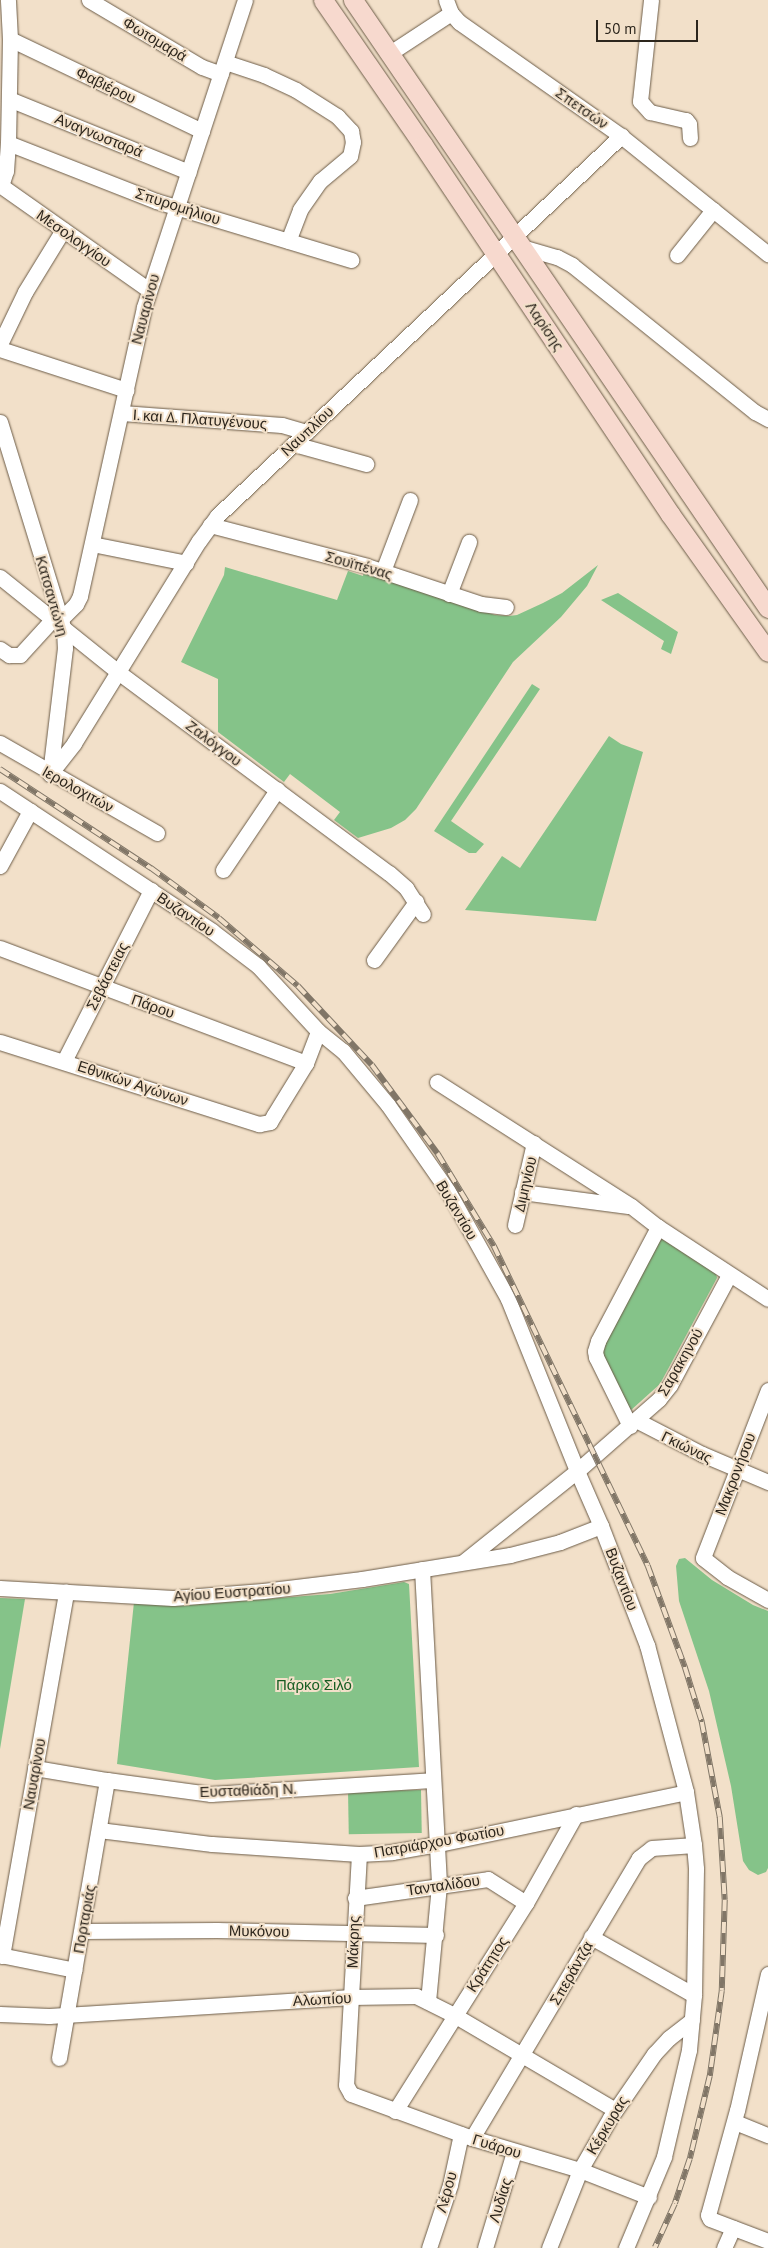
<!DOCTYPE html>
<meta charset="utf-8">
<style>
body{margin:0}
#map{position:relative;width:768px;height:2248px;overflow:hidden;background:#f2e0c9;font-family:"PT Sans",sans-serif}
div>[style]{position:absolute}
.green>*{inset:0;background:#85c389;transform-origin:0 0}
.roads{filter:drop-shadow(0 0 1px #6c5c48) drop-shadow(0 0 1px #6c5c48)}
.minor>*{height:15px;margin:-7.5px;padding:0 7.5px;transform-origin:7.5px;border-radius:7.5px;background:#fff}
.major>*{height:19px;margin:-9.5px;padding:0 9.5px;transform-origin:9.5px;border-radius:9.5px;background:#f7d9ce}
.rail>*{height:5.5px;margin-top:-2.75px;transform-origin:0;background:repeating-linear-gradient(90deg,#f2e0c9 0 11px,#817667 0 22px);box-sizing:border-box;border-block:1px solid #817667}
span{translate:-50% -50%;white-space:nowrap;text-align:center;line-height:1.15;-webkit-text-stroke:4px #f2e0c9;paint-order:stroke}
.street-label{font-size:15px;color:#2d261d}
.park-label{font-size:15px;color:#165d22}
.scale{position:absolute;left:596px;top:20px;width:102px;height:22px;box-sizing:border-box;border:2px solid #2d261d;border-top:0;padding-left:6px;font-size:15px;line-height:18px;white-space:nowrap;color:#2d261d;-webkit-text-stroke:4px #f2e0c9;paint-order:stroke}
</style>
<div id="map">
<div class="green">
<div style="clip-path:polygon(598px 565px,587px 586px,561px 617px,513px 662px,416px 809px,405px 820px,391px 828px,358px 838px,334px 820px,340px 812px,290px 774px,284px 782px,218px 732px,218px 679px,181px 662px,224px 575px,225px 567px,337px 600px,348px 571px,363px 576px,364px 571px,495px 615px,509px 616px,517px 615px,543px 603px,562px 593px)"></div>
<div style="clip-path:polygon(618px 593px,678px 632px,671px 654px,661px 649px,664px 641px,601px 600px)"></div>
<div style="clip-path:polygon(532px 684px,540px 689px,451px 821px,484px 844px,476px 853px,469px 853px,434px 831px)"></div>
<div style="clip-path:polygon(609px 736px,621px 744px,643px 752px,596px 921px,465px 910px,502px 856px,520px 868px)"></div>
<div style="clip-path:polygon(662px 1239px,716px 1273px,717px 1278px,660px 1384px,630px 1411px,599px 1349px,652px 1247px)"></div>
<div style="clip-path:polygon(685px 1558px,712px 1580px,753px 1605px,768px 1611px,768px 1868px,766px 1872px,758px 1875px,749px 1870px,743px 1861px,731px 1786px,709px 1691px,679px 1601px,676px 1566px,679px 1559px)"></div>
<div style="clip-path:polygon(404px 1582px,409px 1584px,419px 1767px,215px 1780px,117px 1764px,134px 1602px,188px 1605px,330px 1594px)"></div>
<div style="clip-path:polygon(0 1598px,25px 1599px,0 1749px)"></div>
<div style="left:421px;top:1790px;width:43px;height:73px;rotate:89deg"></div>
</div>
<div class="roads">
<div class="minor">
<div style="left:89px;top:0;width:131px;rotate:30.7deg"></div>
<div style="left:202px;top:67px;width:20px;rotate:20deg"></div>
<div style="left:446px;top:0;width:14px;rotate:69deg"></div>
<div style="left:451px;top:13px;width:12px;rotate:48deg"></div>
<div style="left:459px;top:22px;width:198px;rotate:35.1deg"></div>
<div style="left:621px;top:136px;width:189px;rotate:38.8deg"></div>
<div style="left:651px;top:0;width:102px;rotate:96.2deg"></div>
<div style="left:640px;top:101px;width:15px;rotate:48deg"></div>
<div style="left:650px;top:112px;width:37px;rotate:13deg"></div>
<div style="left:686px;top:120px;width:5px;rotate:53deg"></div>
<div style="left:689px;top:124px;width:14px;rotate:86deg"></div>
<div style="left:10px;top:39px;width:213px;rotate:25.6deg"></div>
<div style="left:390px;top:53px;width:73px;rotate:-33.3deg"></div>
<div style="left:225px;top:62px;width:41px;rotate:18.4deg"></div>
<div style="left:264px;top:75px;width:35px;rotate:25deg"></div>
<div style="left:296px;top:90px;width:49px;rotate:32.4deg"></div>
<div style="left:337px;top:116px;width:21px;rotate:47deg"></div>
<div style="left:351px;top:131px;width:11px;rotate:80deg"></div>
<div style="left:353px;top:142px;width:14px;rotate:102deg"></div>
<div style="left:350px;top:156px;width:39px;rotate:140deg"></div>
<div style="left:320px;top:181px;width:35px;rotate:125deg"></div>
<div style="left:300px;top:210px;width:33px;rotate:111deg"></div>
<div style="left:9px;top:99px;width:194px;rotate:22.1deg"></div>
<div style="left:8px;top:143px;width:159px;rotate:21.4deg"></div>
<div style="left:156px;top:201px;width:204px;rotate:16.8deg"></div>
<div style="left:0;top:185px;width:182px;rotate:35.2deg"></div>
<div style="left:1px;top:186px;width:16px;rotate:-72deg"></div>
<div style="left:6px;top:171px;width:28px;rotate:-86deg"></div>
<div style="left:8px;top:143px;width:104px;rotate:-88.9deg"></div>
<div style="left:10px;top:39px;width:39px;rotate:-93deg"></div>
<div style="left:525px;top:248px;width:33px;rotate:16deg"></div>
<div style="left:557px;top:257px;width:17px;rotate:28deg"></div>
<div style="left:572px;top:265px;width:235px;rotate:38.8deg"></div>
<div style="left:755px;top:412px;width:15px;rotate:28deg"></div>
<div style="left:677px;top:255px;width:58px;rotate:-51.3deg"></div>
<div style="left:0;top:344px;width:58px;rotate:-64.3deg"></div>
<div style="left:25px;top:292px;width:73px;rotate:-58.5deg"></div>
<div style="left:0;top:349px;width:133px;rotate:18deg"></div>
<div style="left:122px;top:413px;width:160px;rotate:4.3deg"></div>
<div style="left:282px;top:425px;width:26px;rotate:16deg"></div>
<div style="left:0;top:422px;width:218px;rotate:72.9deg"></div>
<div style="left:64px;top:630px;width:18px;rotate:87deg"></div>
<div style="left:65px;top:648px;width:127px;rotate:96.8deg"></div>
<div style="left:294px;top:444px;width:75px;rotate:15.5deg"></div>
<div style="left:210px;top:525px;width:162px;rotate:14.6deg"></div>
<div style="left:367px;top:566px;width:120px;rotate:18.4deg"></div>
<div style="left:481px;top:604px;width:25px;rotate:7deg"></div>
<div style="left:92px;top:544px;width:96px;rotate:11.4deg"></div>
<div style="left:383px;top:571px;width:76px;rotate:-69.2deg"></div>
<div style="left:0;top:577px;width:151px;rotate:38.8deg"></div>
<div style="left:118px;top:672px;width:337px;rotate:36.6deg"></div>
<div style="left:389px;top:873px;width:23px;rotate:41deg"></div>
<div style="left:406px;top:888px;width:31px;rotate:57deg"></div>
<div style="left:449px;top:594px;width:56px;rotate:-69deg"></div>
<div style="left:61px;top:619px;width:21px;rotate:-45deg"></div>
<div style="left:76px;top:604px;width:9px;rotate:-63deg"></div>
<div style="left:80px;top:596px;width:296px;rotate:-77.5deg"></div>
<div style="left:144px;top:307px;width:323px;rotate:-71.8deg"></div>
<div style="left:0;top:649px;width:11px;rotate:34deg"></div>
<div style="left:9px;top:655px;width:11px"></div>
<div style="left:20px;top:655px;width:47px;rotate:-47.6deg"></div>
<div style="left:0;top:743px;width:181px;rotate:29.8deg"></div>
<div style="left:50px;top:774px;width:39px;rotate:-52deg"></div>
<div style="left:74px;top:743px;width:238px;rotate:-58.3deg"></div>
<div style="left:199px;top:541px;width:31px;rotate:-54deg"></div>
<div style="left:217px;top:516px;width:555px;rotate:-43.25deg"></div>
<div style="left:0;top:791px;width:254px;rotate:33.4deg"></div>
<div style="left:212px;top:931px;width:58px;rotate:37.3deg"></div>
<div style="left:258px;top:966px;width:88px;rotate:47.3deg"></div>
<div style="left:318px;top:1031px;width:32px;rotate:39deg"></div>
<div style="left:343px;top:1051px;width:70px;rotate:50.2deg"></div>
<div style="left:388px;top:1105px;width:105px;rotate:55.1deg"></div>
<div style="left:448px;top:1191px;width:124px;rotate:60.9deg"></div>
<div style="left:508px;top:1299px;width:185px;rotate:68.1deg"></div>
<div style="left:577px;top:1471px;width:60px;rotate:66.4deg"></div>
<div style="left:601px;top:1526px;width:128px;rotate:68.9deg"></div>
<div style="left:647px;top:1645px;width:152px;rotate:75.1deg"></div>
<div style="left:686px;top:1792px;width:54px;rotate:81.4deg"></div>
<div style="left:694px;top:1845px;width:24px;rotate:85deg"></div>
<div style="left:696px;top:1869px;width:126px;rotate:90.9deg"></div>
<div style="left:694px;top:1995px;width:55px;rotate:95.2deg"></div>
<div style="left:689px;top:2050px;width:110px;rotate:103.2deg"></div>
<div style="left:664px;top:2157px;width:99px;rotate:112.7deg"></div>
<div style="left:0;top:866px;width:63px;rotate:-61.4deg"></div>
<div style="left:223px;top:870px;width:97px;rotate:-56deg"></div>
<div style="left:0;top:948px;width:327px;rotate:20.6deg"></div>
<div style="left:374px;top:960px;width:72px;rotate:-54.1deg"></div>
<div style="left:0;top:1042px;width:272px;rotate:17.6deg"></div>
<div style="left:259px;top:1124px;width:11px;rotate:-10deg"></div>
<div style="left:270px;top:1122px;width:8px;rotate:-60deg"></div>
<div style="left:274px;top:1115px;width:61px;rotate:-58.4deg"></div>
<div style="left:306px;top:1063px;width:34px;rotate:-69deg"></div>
<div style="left:64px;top:1061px;width:192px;rotate:-63deg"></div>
<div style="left:437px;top:1082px;width:230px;rotate:32.6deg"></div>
<div style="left:631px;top:1206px;width:34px;rotate:38deg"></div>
<div style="left:658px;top:1227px;width:131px;rotate:33.2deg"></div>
<div style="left:522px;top:1192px;width:107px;rotate:7.5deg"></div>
<div style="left:515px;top:1225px;width:84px;rotate:-77deg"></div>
<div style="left:768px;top:1390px;width:180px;rotate:111.2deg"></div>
<div style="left:703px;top:1558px;width:31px;rotate:38deg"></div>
<div style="left:727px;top:1577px;width:47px;rotate:29.3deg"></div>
<div style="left:636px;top:1420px;width:74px;rotate:27.3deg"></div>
<div style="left:702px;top:1454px;width:72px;rotate:23deg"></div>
<div style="left:630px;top:1426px;width:77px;rotate:-116.2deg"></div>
<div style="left:596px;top:1357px;width:6px;rotate:-99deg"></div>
<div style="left:595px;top:1351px;width:10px;rotate:-73deg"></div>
<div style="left:598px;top:1341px;width:129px;rotate:-62.2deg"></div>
<div style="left:463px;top:1562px;width:146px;rotate:-38.6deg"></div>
<div style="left:577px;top:1471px;width:109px;rotate:-41.3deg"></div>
<div style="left:659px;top:1399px;width:18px;rotate:-52deg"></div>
<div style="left:670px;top:1385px;width:125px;rotate:-61.8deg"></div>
<div style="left:422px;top:1569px;width:316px;rotate:86.9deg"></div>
<div style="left:439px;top:1885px;width:117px;rotate:95.4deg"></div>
<div style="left:0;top:1588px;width:173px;rotate:3.3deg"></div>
<div style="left:173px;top:1598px;width:90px;rotate:-4.4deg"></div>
<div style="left:263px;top:1591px;width:100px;rotate:-6.9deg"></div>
<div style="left:362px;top:1579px;width:150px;rotate:-9.2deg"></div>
<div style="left:510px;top:1555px;width:52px;rotate:-14.6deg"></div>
<div style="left:560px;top:1542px;width:44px;rotate:-21.3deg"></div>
<div style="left:35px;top:1768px;width:73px;rotate:9.5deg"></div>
<div style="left:107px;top:1780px;width:105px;rotate:7.7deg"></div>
<div style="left:211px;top:1794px;width:221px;rotate:-3.6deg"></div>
<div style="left:99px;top:1830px;width:114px;rotate:7.1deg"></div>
<div style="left:212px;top:1844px;width:147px;rotate:3.9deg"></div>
<div style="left:359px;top:1854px;width:33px;rotate:-3deg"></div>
<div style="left:392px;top:1852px;width:47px;rotate:-9.9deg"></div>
<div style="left:438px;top:1844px;width:253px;rotate:-11.8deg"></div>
<div style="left:359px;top:1854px;width:231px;rotate:93.2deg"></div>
<div style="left:346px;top:2085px;width:10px;rotate:61deg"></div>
<div style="left:351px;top:2094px;width:129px;rotate:20deg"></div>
<div style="left:472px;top:2138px;width:113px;rotate:16.5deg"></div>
<div style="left:580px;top:2170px;width:74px;rotate:21.4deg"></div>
<div style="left:355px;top:1898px;width:134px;rotate:-8.1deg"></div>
<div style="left:488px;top:1879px;width:45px;rotate:32.3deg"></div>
<div style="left:82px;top:1931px;width:135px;rotate:-0.4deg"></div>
<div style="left:217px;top:1930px;width:219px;rotate:1.3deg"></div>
<div style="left:591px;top:1937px;width:118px;rotate:29.4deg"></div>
<div style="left:0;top:1955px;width:76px;rotate:11.3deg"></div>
<div style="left:2px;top:1956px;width:370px;rotate:-80deg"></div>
<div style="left:768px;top:1974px;width:139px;rotate:102.8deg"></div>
<div style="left:737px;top:2110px;width:109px;rotate:105.4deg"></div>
<div style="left:708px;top:2215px;width:4px;rotate:63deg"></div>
<div style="left:710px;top:2219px;width:62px;rotate:20.8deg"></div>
<div style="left:0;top:2014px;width:49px;rotate:2.3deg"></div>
<div style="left:49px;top:2016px;width:303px;rotate:-3.6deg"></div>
<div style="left:351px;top:1997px;width:65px;rotate:-0.9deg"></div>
<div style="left:416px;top:1996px;width:42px;rotate:26.6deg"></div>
<div style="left:454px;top:2015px;width:187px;rotate:30.5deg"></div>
<div style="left:59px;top:2058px;width:282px;rotate:-80.2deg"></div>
<div style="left:395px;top:2111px;width:246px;rotate:-57.8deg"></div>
<div style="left:526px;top:1903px;width:102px;rotate:-60.7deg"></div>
<div style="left:735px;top:2122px;width:35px;rotate:22deg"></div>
<div style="left:472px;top:2138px;width:326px;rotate:-59.2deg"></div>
<div style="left:639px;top:1858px;width:16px;rotate:-38deg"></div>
<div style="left:652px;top:1848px;width:42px;rotate:-4.1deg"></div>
<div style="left:429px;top:2248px;width:66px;rotate:-71.6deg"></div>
<div style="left:450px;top:2185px;width:52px;rotate:-77.8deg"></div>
<div style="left:485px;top:2248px;width:100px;rotate:-73.2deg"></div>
<div style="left:549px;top:2248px;width:84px;rotate:-68.3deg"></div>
<div style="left:580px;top:2170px;width:60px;rotate:-60deg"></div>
<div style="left:610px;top:2118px;width:78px;rotate:-55.5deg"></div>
<div style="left:654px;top:2054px;width:22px;rotate:-47deg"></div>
<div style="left:669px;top:2038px;width:29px;rotate:-38deg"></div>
<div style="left:724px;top:2248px;width:22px;rotate:-66deg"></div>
</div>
<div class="major">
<div style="left:323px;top:0;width:176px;rotate:55.4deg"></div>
<div style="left:423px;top:145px;width:444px;rotate:56.2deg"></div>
<div style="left:670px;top:514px;width:169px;rotate:54.6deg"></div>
<div style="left:353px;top:0;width:736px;rotate:55.68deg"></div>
</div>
</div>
<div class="rail">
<div style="left:0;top:769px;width:181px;rotate:33.3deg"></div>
<div style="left:151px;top:868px;width:84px;rotate:36.3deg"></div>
<div style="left:219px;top:918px;width:104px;rotate:40.7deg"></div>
<div style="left:298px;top:986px;width:108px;rotate:46.9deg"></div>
<div style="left:372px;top:1065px;width:111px;rotate:53.4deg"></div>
<div style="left:438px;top:1154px;width:108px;rotate:58.7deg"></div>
<div style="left:494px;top:1246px;width:355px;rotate:64.3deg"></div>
<div style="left:648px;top:1566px;width:108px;rotate:69.9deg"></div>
<div style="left:685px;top:1667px;width:58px;rotate:72.8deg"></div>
<div style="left:702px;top:1722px;width:97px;rotate:79.3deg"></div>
<div style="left:720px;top:1817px;width:83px;rotate:86.6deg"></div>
<div style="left:725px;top:1900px;width:91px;rotate:91.9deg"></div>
<div style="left:722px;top:1991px;width:86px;rotate:98deg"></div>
<div style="left:710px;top:2076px;width:85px;rotate:103.5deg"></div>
<div style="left:690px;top:2159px;width:47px;rotate:108.4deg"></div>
<div style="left:675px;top:2204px;width:48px;rotate:114.4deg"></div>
</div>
<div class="street-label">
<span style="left:155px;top:39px;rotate:31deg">Φωτομαρά</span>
<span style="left:106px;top:85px;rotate:26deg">Φαβιέρου</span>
<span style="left:582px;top:108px;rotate:35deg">Σπετσών</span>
<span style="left:99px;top:135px;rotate:22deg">Αναγνωσταρά</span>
<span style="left:178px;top:206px;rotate:18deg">Σπυρομήλιου</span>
<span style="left:74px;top:238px;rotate:35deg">Μεσολογγίου</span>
<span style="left:145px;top:309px;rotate:-75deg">Ναυαρίνου</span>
<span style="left:545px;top:326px;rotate:56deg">Λαρίσης</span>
<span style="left:200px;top:419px;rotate:4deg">Ι. και Δ. Πλατυγένους</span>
<span style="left:307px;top:431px;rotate:-43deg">Ναυπλίου</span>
<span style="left:359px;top:565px;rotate:16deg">Σουϊπένας</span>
<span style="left:52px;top:596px;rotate:74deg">Κατσαντώνη</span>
<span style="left:214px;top:743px;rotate:37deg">Ζαλόγγου</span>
<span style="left:78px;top:789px;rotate:29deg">Ιερολοχιτών</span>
<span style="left:186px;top:914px;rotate:34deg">Βυζαντίου</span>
<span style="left:107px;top:976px;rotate:-63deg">Σεβάστειας</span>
<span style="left:153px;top:1006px;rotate:19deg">Πάρου</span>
<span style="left:133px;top:1083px;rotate:18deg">Εθνικών Αγώνων</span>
<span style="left:525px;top:1184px;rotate:-77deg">Διμηνίου</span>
<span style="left:457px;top:1210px;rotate:59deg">Βυζαντίου</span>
<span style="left:680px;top:1362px;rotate:-60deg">Σαρακηνού</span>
<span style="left:687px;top:1447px;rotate:26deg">Γκιώνας</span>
<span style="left:735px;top:1474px;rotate:-69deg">Μακρονήσου</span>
<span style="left:622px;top:1579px;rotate:69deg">Βυζαντίου</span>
<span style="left:232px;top:1592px;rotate:-4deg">Αγίου Ευστρατίου</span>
<span style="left:34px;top:1774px;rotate:-80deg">Ναυαρίνου</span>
<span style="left:248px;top:1790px;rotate:-2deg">Ευσταθιάδη Ν.</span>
<span style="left:439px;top:1841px;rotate:-10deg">Πατριάρχου Φωτίου</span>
<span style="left:443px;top:1885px;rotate:-8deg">Τανταλίδου</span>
<span style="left:84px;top:1919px;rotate:-80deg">Πορταριάς</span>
<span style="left:259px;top:1931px;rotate:1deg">Μυκόνου</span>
<span style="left:353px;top:1942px;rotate:-88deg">Μάκρης</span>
<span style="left:487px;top:1964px;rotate:-57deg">Κράτητος</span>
<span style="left:571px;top:1973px;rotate:-60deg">Σπεράντζα</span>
<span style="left:322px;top:1999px;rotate:-3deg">Αλωπίου</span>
<span style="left:607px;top:2125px;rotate:-59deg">Κέρκυρας</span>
<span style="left:497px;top:2146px;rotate:17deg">Γυάρου</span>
<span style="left:446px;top:2192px;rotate:-74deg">Λέρου</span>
<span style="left:500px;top:2200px;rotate:-73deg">Λυδίας</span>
</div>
<div class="park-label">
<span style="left:314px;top:1685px">Πάρκο Σιλό</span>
</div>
<div class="scale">50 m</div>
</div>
